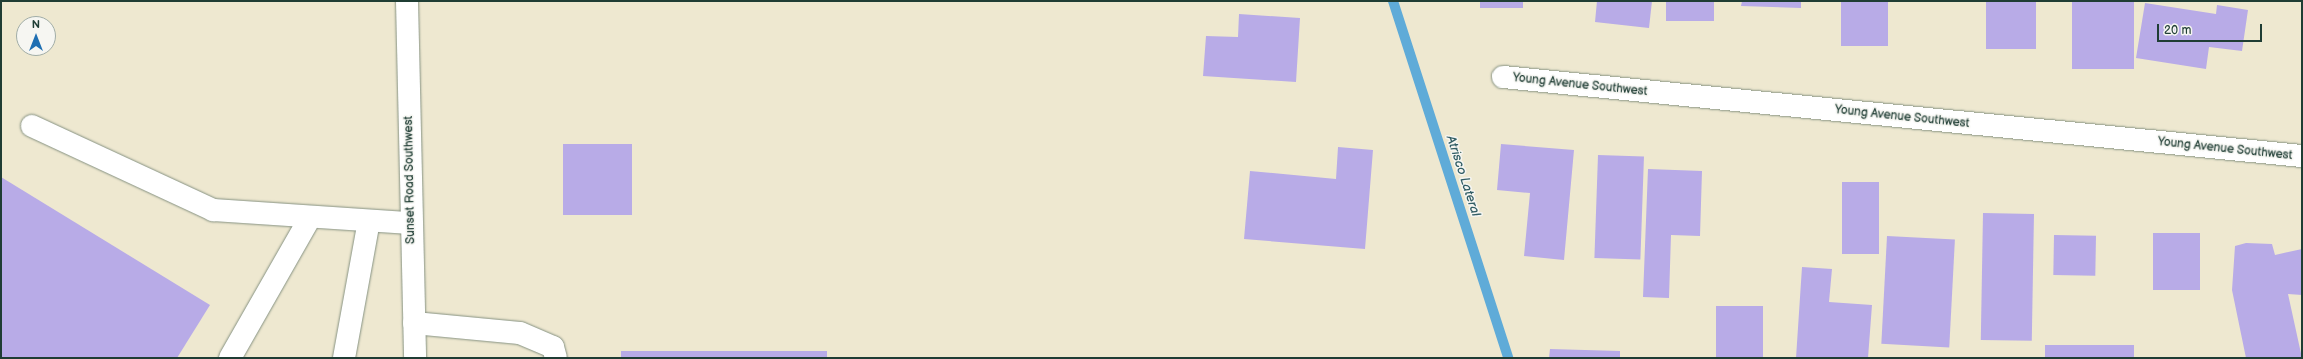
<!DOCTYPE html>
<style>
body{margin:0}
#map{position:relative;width:2303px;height:359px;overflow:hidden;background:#eee8d0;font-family:"Balsamiq Sans",sans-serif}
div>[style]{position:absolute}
.stream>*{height:10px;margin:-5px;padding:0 5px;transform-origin:5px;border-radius:5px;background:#5fabd8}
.building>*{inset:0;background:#b8abe7;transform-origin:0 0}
.roads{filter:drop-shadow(0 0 1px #869282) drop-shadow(0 0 1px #869282)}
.minor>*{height:22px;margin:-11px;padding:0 11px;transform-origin:11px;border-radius:11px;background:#fff}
span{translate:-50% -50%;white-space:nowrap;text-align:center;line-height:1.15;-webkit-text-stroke:3px #f6f6f2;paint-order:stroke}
.street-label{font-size:12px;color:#1f3d34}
.water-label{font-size:13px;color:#325e65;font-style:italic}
.frame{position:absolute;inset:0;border:2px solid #1f3d34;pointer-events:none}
.north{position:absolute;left:16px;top:16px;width:40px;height:40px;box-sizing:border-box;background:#f6f6f2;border:1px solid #a0aca6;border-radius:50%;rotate:0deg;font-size:11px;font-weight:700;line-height:16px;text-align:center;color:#1f3d34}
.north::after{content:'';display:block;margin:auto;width:14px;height:18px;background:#1f6fb2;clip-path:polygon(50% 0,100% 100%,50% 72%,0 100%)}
.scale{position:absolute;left:2157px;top:24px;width:105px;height:18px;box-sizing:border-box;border:2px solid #1f3d34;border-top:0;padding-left:5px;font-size:12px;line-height:14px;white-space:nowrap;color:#1f3d34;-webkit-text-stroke:3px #f6f6f2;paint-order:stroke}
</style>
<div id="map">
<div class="stream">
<div style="left:1393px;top:1px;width:375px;rotate:72.1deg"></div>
</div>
<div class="building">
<div style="left:1480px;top:1px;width:43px;height:7px"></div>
<div style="clip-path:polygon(1597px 1px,1652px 1px,1649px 28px,1595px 22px)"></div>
<div style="left:1666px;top:1px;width:48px;height:20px"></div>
<div style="clip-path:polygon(1742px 1px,1801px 1px,1801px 8px,1741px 6px)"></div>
<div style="left:1841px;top:1px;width:47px;height:45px"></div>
<div style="left:1986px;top:1px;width:50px;height:48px"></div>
<div style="left:2072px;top:1px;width:62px;height:68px"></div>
<div style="clip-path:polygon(2145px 3px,2216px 14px,2217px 5px,2248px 10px,2242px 51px,2209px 47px,2206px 69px,2136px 58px)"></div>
<div style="clip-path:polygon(1239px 14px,1300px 18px,1296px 82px,1203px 76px,1206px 36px,1238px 37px)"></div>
<div style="left:563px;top:144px;width:69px;height:71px"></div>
<div style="clip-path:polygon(1501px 144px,1574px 150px,1564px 260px,1524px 256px,1530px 193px,1497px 190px)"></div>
<div style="clip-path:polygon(1338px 147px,1373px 150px,1365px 249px,1244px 239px,1250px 171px,1336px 179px)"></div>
<div style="left:1598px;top:155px;width:46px;height:103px;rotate:2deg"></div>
<div style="clip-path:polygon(1648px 169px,1702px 171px,1700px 236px,1671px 235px,1669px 298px,1643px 297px)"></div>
<div style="clip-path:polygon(1px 177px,210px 305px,177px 358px,1px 358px)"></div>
<div style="left:1842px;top:182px;width:37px;height:72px"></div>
<div style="left:1983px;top:213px;width:51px;height:127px;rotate:1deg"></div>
<div style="left:2153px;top:233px;width:47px;height:57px"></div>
<div style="left:2054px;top:235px;width:42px;height:40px;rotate:1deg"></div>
<div style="left:1887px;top:236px;width:68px;height:108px;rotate:3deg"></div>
<div style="clip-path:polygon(2246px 243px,2272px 244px,2275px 255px,2302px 249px,2302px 295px,2288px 294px,2302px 358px,2246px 358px,2232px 290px,2235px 246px)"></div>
<div style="clip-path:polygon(1802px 267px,1832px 269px,1829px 302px,1872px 305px,1868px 358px,1796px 358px)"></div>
<div style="left:1716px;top:306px;width:47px;height:52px"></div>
<div style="left:2045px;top:345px;width:89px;height:13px"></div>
<div style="clip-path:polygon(1550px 349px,1620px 351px,1620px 358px,1549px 358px)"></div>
<div style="left:621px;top:351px;width:206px;height:7px"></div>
</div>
<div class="roads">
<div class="minor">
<div style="left:407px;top:1px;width:357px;rotate:88.7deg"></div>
<div style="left:1503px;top:77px;width:803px;rotate:5.65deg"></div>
<div style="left:32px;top:126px;width:200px;rotate:24.9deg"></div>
<div style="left:213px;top:210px;width:198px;rotate:3.8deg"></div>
<div style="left:414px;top:323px;width:106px;rotate:5.4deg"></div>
<div style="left:520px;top:333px;width:36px;rotate:23deg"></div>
<div style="left:553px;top:347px;width:11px;rotate:75deg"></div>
<div style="left:230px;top:358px;width:161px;rotate:-60.3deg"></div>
<div style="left:344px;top:358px;width:139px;rotate:-79.7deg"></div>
</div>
</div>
<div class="street-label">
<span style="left:1580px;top:85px;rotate:6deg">Young Avenue Southwest</span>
<span style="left:1902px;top:117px;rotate:6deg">Young Avenue Southwest</span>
<span style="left:2225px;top:149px;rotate:6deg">Young Avenue Southwest</span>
<span style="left:410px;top:180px;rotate:-91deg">Sunset Road Southwest</span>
</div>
<div class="water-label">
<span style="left:1463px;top:176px;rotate:72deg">Atrisco Lateral</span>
</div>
<div class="frame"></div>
<div class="north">N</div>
<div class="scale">20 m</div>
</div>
